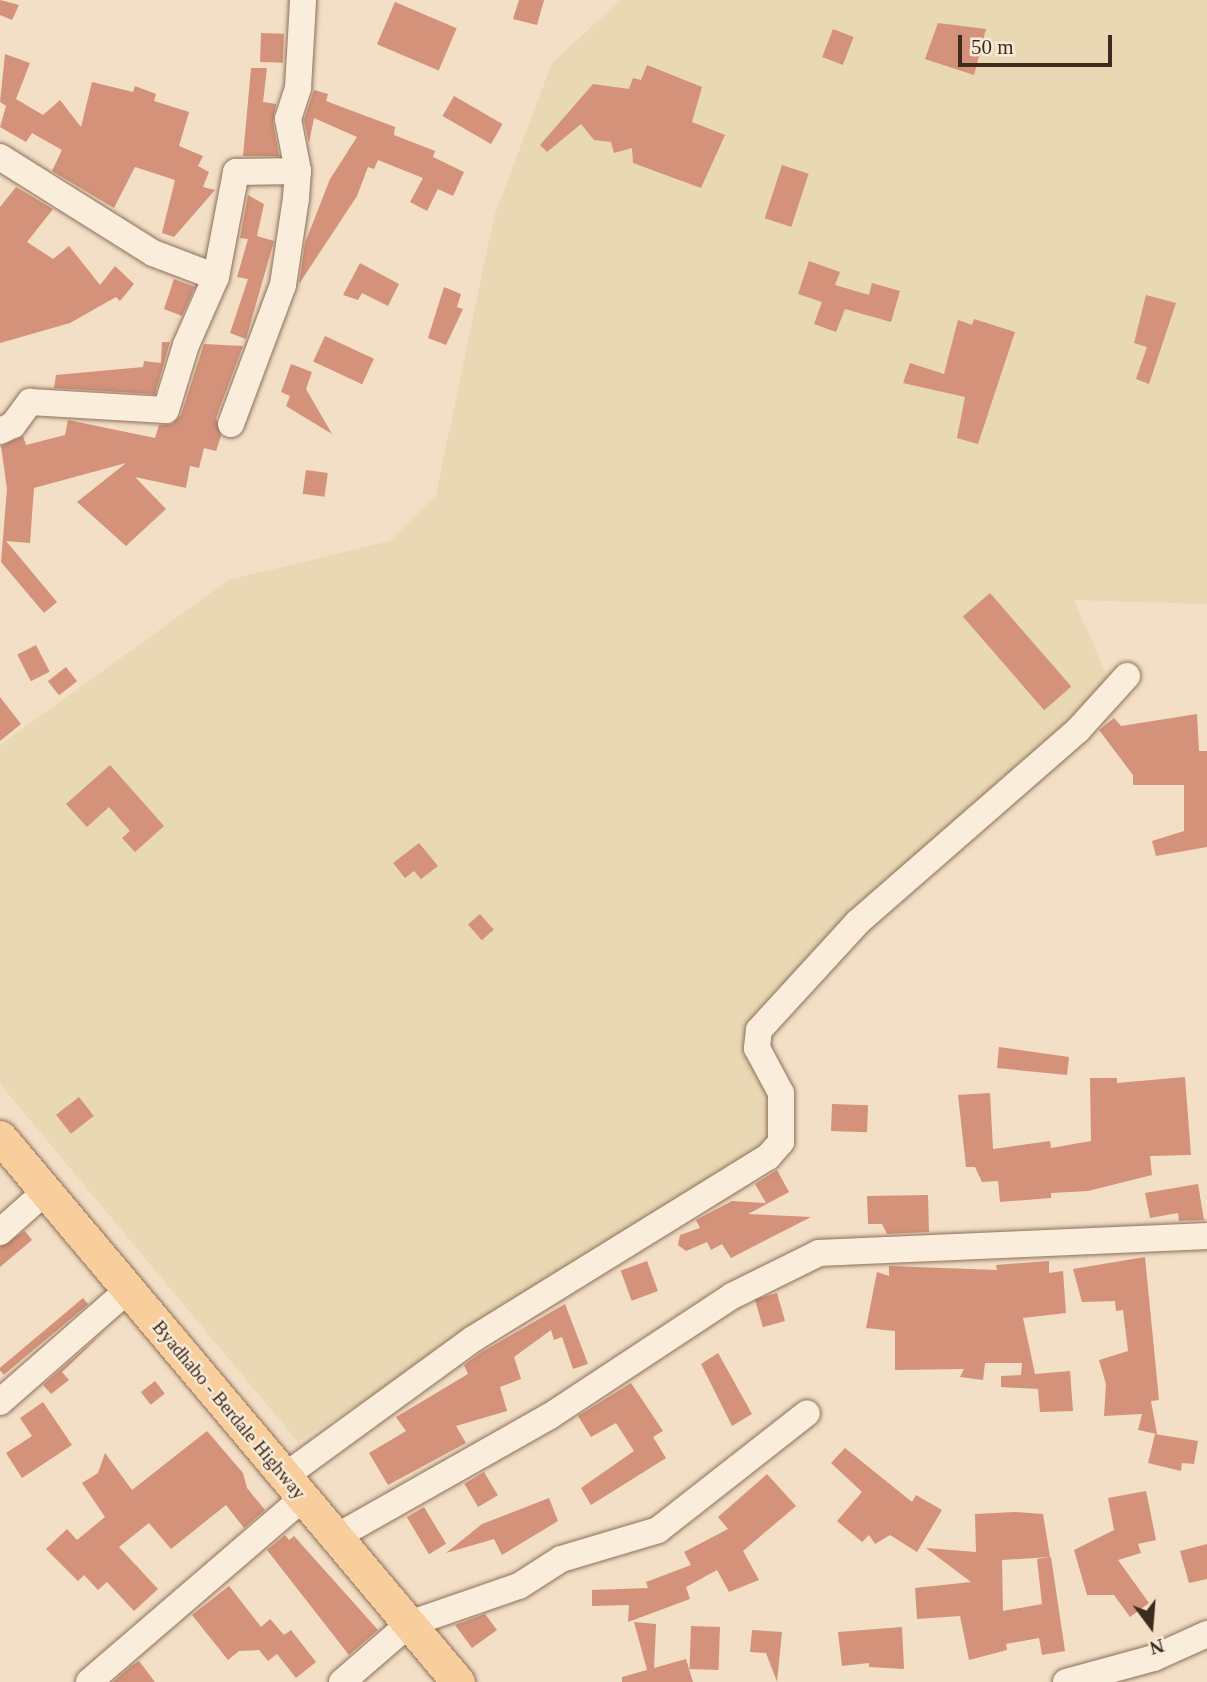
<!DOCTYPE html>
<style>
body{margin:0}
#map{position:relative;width:1207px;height:1682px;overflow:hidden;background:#f2dfc6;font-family:Georgia,serif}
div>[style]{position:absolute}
.farmland>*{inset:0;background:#e8d8b3}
.building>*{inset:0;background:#d39279;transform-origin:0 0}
.roads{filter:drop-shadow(0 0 2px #8f6f5a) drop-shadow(0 0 2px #8f6f5a)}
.minor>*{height:26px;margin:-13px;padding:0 13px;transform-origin:13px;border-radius:13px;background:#fbeddb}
.major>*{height:33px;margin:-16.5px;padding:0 16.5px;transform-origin:16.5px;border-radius:16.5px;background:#f7ce9c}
span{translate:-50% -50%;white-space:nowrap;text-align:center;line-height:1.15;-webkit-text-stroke:5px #f8ead6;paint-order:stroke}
.street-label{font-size:19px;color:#3e2a1f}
.north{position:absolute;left:1116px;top:1591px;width:70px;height:70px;-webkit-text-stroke:5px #f8ead6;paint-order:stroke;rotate:164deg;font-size:19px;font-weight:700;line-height:28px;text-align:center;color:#3e2a1f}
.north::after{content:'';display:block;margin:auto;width:24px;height:32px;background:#3e2a1f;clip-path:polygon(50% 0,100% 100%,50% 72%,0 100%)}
.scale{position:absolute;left:958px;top:35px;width:154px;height:32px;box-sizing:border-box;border:4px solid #3e2a1f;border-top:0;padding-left:9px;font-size:21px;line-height:24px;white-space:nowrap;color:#3e2a1f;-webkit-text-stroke:5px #f8ead6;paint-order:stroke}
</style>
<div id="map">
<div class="farmland">
<div style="clip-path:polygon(621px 0,1207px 0,1207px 604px,1074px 600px,1115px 694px,763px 1016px,783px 1139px,298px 1442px,0 1084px,0 745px,229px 580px,390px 541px,436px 495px,494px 217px,552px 63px)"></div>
</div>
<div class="building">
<div style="clip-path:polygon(0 0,19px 5px,12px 20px,0 15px)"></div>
<div style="clip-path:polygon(519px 0,544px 0,537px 25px,513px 19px)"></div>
<div style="left:395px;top:2px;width:67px;height:46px;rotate:23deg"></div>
<div style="clip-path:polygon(938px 23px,986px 29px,974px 75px,925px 59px)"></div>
<div style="left:833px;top:29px;width:22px;height:30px;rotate:21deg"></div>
<div style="left:261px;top:33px;width:23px;height:29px;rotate:2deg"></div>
<div style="clip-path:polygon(5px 54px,30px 63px,16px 99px,43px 115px,60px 100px,81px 127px,92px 82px,133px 92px,135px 86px,156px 94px,154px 101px,189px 112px,179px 146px,203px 156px,198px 166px,209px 172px,203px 187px,215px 190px,174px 237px,162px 233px,175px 180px,135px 167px,114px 208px,52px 171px,62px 150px,32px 133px,26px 142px,0 127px,6px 106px,0 102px)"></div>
<div style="clip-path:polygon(647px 65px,702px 87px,692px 122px,725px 135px,701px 188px,633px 163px,632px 148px,614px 153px,611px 142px,594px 140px,581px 124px,547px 152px,540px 145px,593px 84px,629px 89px,633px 78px,641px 80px)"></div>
<div style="clip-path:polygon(251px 68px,267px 68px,263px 102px,276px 104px,273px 122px,279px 156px,243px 156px)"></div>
<div style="clip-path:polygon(314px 90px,328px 94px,326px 101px,395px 127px,394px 135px,435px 151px,433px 157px,464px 172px,453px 196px,438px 189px,427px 211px,410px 202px,423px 178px,378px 160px,374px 169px,368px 167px,357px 196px,299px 284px,305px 243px,330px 179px,357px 137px,314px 118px,309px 143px,304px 120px)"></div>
<div style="left:454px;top:96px;width:56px;height:23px;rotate:30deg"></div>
<div style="left:782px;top:165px;width:28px;height:56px;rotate:18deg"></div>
<div style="clip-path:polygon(16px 187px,53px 209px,27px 242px,53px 259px,69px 246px,100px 285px,115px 266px,134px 284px,120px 301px,116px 297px,70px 323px,0 343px,0 207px)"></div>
<div style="clip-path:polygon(248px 195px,264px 204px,257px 236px,274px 241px,246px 339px,230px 333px,248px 279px,237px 277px,248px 239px,240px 238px)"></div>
<div style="clip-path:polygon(809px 261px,840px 272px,835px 285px,869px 295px,872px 283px,900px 291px,891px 322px,845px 309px,836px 332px,814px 324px,822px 302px,798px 294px)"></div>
<div style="clip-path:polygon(360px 263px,399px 284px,388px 306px,362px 293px,358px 300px,343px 295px)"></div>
<div style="clip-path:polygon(174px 279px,195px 287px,182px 316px,164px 309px)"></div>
<div style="clip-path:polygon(444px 287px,461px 294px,457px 307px,463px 309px,446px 345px,428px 338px)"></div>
<div style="clip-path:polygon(1146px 295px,1176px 303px,1149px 384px,1136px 379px,1147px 347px,1134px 343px)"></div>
<div style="clip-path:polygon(974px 319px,1015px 332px,978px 444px,957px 438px,965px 397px,903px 383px,910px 363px,944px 374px,958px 320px,972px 325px)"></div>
<div style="left:325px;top:336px;width:54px;height:28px;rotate:25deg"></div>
<div style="clip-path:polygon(162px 342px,170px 342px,155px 394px,54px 388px,56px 375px,143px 367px,144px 361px,161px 363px)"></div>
<div style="clip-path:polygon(204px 344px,243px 346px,216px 418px,221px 436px,216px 451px,204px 448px,199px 468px,190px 466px,186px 488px,135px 477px,166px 509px,126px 546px,77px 502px,126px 463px,34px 488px,30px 543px,6px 541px,57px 602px,44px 613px,1px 562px,7px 489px,1px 446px,23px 436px,26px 445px,65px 435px,68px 420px,155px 438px,159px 425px,172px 424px,181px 415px)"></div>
<div style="clip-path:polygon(291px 364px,312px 372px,306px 389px,332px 434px,286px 406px,290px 396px,281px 392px)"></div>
<div style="left:306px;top:470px;width:22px;height:24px;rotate:8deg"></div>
<div style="left:990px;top:593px;width:124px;height:36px;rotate:49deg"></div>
<div style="left:36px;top:645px;width:30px;height:21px;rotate:63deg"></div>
<div style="left:66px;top:667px;width:18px;height:23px;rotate:52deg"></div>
<div style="clip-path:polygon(0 697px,21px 724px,0 741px)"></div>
<div style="clip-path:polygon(1197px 714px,1199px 751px,1207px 751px,1207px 847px,1156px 856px,1152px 841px,1184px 831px,1184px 785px,1133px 785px,1133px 775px,1099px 730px,1114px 718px,1121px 726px)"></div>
<div style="clip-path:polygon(110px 765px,164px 826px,135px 852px,122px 838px,130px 831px,109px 807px,87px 827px,66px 804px)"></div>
<div style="clip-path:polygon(419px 843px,438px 866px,421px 879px,414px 871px,405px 878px,393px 863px)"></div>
<div style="left:480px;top:914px;width:21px;height:16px;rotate:49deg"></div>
<div style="clip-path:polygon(999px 1047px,1069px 1057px,1067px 1075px,997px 1068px)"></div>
<div style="clip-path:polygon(1185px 1077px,1191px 1155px,1150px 1156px,1152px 1175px,1088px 1191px,1051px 1193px,1051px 1198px,1000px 1202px,998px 1181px,982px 1182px,975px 1167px,966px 1167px,958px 1095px,990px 1093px,993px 1149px,1050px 1141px,1051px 1148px,1091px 1141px,1090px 1078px,1117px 1078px,1117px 1083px)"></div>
<div style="left:79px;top:1097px;width:24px;height:29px;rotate:52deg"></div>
<div style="left:832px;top:1104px;width:36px;height:27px;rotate:2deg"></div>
<div style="clip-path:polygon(777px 1170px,789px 1192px,748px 1214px,811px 1217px,731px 1258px,722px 1244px,711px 1250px,707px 1242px,686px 1251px,678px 1245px,680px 1235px,700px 1228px,696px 1220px,732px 1201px,766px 1203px,755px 1184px)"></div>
<div style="clip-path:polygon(1198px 1184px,1204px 1220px,1179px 1221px,1178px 1213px,1150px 1218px,1145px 1193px)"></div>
<div style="clip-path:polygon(928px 1195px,929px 1232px,887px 1234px,882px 1224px,868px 1224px,867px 1196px)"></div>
<div style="clip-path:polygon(25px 1231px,32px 1240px,0 1267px,0 1247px)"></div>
<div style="clip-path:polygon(1145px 1257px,1159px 1400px,1151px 1401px,1157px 1434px,1138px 1430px,1142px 1414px,1104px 1416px,1106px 1384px,1099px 1360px,1128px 1351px,1123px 1310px,1116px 1311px,1115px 1301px,1082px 1302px,1073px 1269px)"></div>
<div style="left:647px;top:1261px;width:32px;height:28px;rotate:70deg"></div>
<div style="clip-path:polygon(1049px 1261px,1049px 1273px,1063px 1271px,1066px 1313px,1023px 1318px,1035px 1374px,1070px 1371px,1073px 1411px,1040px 1412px,1038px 1389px,1001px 1387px,1001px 1376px,1021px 1375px,1022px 1363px,985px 1363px,983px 1380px,960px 1377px,964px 1369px,895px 1370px,895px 1331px,866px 1328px,877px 1272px,889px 1276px,889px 1266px,997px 1270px,996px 1265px)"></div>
<div style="left:777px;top:1293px;width:29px;height:23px;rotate:74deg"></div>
<div style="left:83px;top:1298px;width:8px;height:110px;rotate:50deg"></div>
<div style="clip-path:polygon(565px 1304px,588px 1364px,573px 1369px,562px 1337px,554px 1340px,551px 1330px,514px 1357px,521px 1379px,500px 1387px,507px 1411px,456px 1426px,466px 1443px,388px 1485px,369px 1453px,406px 1431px,396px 1417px,468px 1374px,464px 1365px,482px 1352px)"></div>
<div style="clip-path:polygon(107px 1329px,62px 1372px,69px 1380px,51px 1394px,43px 1385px)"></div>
<div style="clip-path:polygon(718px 1353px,752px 1414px,732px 1426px,701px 1364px)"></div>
<div style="left:155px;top:1381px;width:16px;height:18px;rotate:52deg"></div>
<div style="clip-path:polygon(631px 1383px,663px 1431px,653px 1437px,666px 1458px,591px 1505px,581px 1488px,634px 1451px,616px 1423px,591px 1437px,578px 1416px)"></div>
<div style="clip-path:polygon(43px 1402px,72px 1445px,22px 1478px,6px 1453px,32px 1436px,20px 1418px)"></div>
<div style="clip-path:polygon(207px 1431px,243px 1473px,247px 1488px,265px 1510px,244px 1528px,226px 1505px,171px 1549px,149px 1523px,119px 1547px,158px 1589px,134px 1611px,107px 1582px,98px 1590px,84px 1575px,78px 1581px,46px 1549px,67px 1529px,77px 1540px,105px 1517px,82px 1483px,98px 1473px,105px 1453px,132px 1490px)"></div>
<div style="clip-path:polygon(1155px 1434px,1198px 1441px,1194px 1464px,1182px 1463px,1181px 1471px,1148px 1463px)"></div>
<div style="clip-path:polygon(845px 1448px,912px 1502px,916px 1495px,942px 1510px,917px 1552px,890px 1535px,875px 1544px,869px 1535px,862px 1542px,837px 1521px,862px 1492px,831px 1463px)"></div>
<div style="left:484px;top:1472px;width:27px;height:23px;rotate:59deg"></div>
<div style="clip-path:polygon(767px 1474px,796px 1506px,743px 1551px,759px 1580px,729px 1592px,717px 1570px,686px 1587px,690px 1599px,628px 1622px,629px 1605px,592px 1606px,592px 1590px,648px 1588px,646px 1582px,691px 1565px,684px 1552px,728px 1529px,718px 1517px)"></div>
<div style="clip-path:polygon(1146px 1491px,1156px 1540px,1138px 1544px,1141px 1553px,1118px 1560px,1149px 1603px,1130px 1617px,1114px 1595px,1087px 1595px,1074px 1550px,1114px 1530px,1108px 1498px)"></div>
<div style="clip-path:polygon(549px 1498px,558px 1521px,502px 1555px,494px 1539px,446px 1553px,482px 1524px)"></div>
<div style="left:424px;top:1507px;width:43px;height:20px;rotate:59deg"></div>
<div style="clip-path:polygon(1015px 1512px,1043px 1514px,1050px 1557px,1002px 1560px,1003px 1611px,1042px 1604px,1037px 1559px,1051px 1557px,1065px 1651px,1042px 1655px,1039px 1638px,1006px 1644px,1007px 1650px,969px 1660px,960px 1616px,917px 1619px,915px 1588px,971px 1582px,926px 1548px,976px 1552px,975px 1514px)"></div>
<div style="clip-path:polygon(285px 1535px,289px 1540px,294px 1536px,378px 1630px,349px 1655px,267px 1550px)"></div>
<div style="clip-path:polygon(1207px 1544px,1207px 1579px,1189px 1583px,1180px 1551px)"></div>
<div style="clip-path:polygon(229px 1586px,261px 1627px,270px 1619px,284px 1635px,291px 1630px,316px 1662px,296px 1678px,277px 1654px,268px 1661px,259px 1650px,239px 1651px,228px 1660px,192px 1615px)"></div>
<div style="clip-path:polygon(485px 1614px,497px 1630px,472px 1648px,455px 1625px)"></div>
<div style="clip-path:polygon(634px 1622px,656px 1624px,654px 1668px,686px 1659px,693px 1682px,622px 1682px,622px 1677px,647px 1670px)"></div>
<div style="left:691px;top:1626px;width:29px;height:43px;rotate:2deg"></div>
<div style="clip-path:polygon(902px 1627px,904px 1669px,869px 1667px,869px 1663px,842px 1666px,838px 1632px)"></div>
<div style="clip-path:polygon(752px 1630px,782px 1632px,777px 1682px,766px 1653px,750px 1652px)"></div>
<div style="clip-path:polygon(139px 1661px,155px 1682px,113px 1682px,131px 1666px)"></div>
</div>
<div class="roads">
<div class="minor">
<div style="left:0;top:157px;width:181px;rotate:32.1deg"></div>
<div style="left:153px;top:253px;width:67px;rotate:20.9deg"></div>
<div style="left:231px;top:424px;width:148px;rotate:-69.5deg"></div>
<div style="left:283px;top:285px;width:88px;rotate:-81.5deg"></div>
<div style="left:296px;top:198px;width:27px;rotate:-86deg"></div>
<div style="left:298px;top:171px;width:53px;rotate:-100.9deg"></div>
<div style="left:288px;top:119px;width:33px;rotate:-72deg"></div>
<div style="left:298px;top:88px;width:88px;rotate:-86.7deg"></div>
<div style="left:0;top:431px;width:14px;rotate:-25deg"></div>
<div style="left:13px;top:425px;width:29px;rotate:-54deg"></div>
<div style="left:30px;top:402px;width:136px;rotate:3.4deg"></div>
<div style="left:166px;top:410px;width:68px;rotate:-72.9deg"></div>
<div style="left:186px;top:345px;width:74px;rotate:-66.2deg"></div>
<div style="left:216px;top:277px;width:107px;rotate:-79.2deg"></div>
<div style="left:236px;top:172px;width:62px;rotate:-0.9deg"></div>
<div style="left:0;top:1232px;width:62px;rotate:-41.7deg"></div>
<div style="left:0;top:1402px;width:170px;rotate:-41.2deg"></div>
<div style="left:285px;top:1476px;width:233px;rotate:-36.1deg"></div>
<div style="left:473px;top:1339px;width:347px;rotate:-31.7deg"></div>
<div style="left:768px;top:1157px;width:20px;rotate:-49deg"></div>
<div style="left:781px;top:1142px;width:49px;rotate:-90deg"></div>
<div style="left:781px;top:1093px;width:51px;rotate:-118.1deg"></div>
<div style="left:757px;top:1048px;width:18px;rotate:-84deg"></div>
<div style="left:759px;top:1030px;width:147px;rotate:-47.5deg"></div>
<div style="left:858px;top:922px;width:292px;rotate:-41.1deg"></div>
<div style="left:1078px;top:730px;width:73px;rotate:-47.8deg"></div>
<div style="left:336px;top:1537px;width:246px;rotate:-29.5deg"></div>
<div style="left:550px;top:1416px;width:218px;rotate:-33.4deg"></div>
<div style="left:732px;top:1296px;width:97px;rotate:-26.3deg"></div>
<div style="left:819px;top:1253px;width:388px;rotate:-2.5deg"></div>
<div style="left:89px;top:1682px;width:282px;rotate:-40.7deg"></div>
<div style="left:342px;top:1682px;width:89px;rotate:-40.9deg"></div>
<div style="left:409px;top:1624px;width:116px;rotate:-19.1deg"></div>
<div style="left:519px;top:1586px;width:50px;rotate:-32.7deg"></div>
<div style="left:561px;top:1559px;width:101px;rotate:-16.6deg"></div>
<div style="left:658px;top:1530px;width:189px;rotate:-38.1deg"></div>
<div style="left:1066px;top:1682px;width:91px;rotate:-15.3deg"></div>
<div style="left:1154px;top:1658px;width:58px;rotate:-24.4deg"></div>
</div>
<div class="major">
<div style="left:0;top:1137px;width:712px;rotate:49.96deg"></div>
</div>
</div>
<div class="street-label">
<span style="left:229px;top:1410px;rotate:50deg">Byadhabo - Berdale Highway</span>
</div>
<div class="north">N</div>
<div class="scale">50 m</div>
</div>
